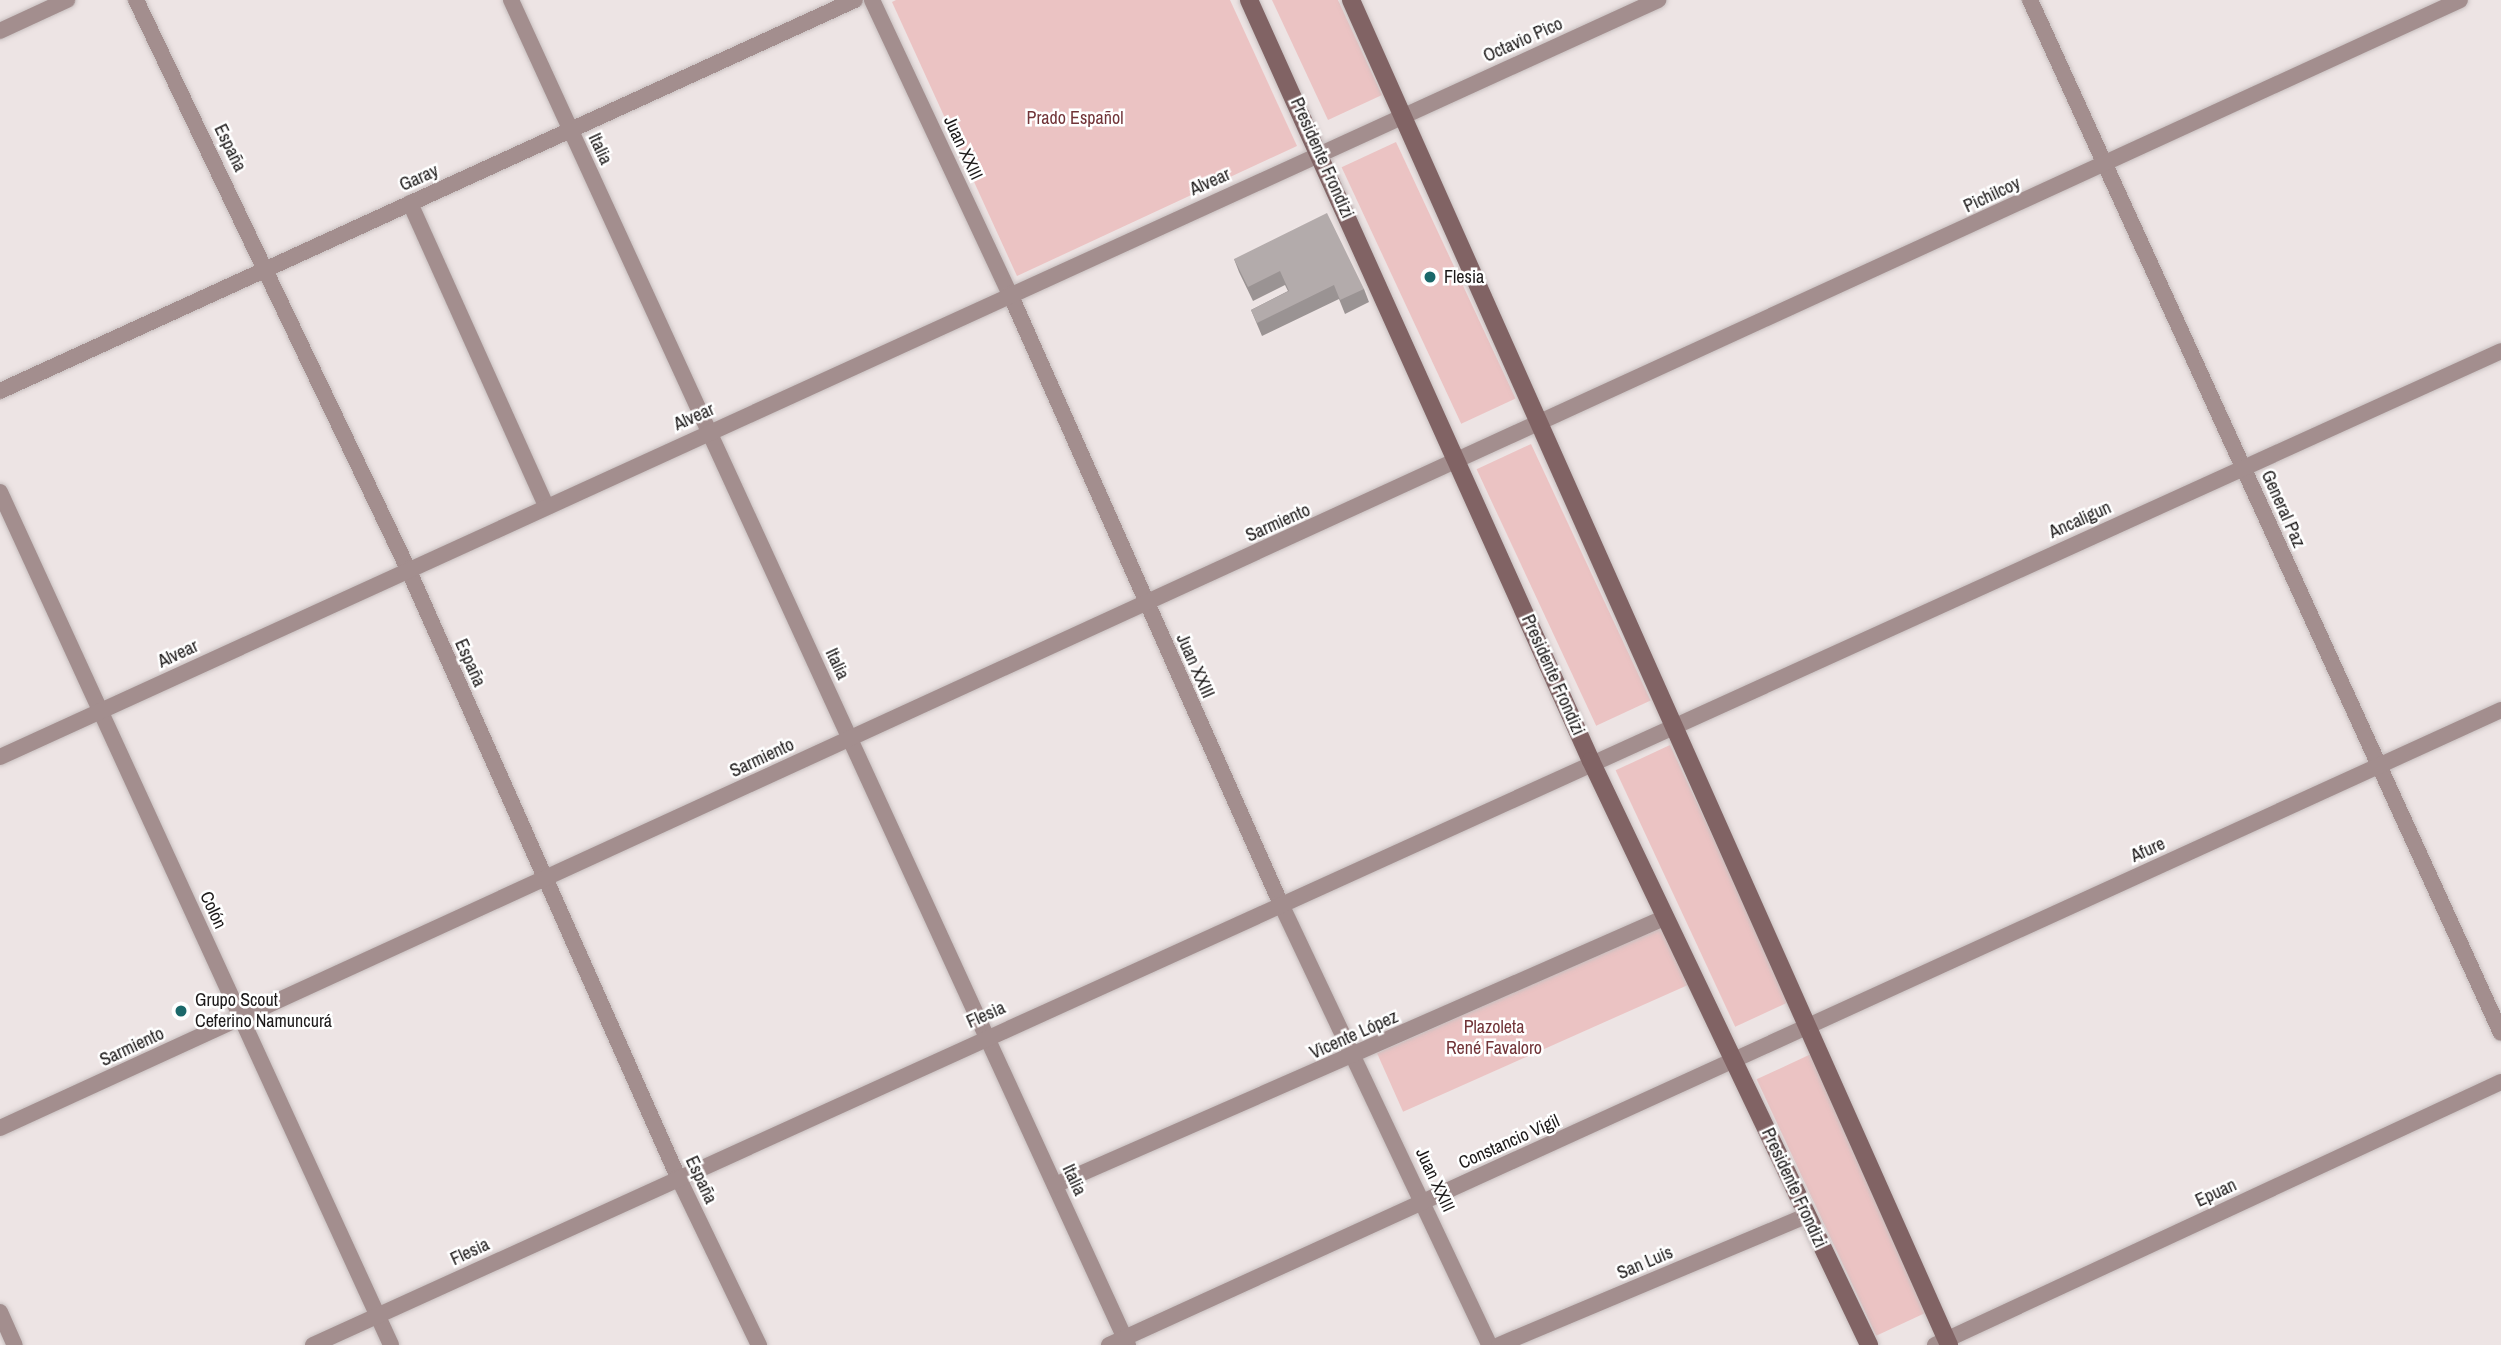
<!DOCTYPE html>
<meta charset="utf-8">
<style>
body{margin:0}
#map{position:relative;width:2501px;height:1345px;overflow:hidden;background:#ede4e4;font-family:"Archivo Narrow",sans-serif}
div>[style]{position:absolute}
.green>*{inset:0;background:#ebc3c3;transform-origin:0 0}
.roads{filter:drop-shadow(0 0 2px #c7bfbf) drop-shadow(0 0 2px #c7bfbf)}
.street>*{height:16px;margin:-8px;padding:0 8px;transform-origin:8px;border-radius:8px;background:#a38e8e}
.secondary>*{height:18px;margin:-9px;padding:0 9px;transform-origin:9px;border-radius:9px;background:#816364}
.wall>*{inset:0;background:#9a9393}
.building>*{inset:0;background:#b3abab}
.dots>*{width:19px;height:19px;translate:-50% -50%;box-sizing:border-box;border:4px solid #fff;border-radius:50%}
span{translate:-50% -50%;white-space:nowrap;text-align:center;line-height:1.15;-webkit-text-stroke:5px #fff;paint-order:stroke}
.street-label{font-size:18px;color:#1c1919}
.park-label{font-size:18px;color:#713438}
.poi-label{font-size:18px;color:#1c1919}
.left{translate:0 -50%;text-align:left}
</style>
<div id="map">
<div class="green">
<div style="clip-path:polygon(896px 0,1230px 0,1297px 146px,1017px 276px,892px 2px)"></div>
<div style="clip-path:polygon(1272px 0,1338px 0,1382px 95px,1328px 120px)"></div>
<div style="left:1396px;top:142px;width:283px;height:60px;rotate:65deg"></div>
<div style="left:1531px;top:444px;width:283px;height:60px;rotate:65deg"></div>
<div style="left:1670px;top:745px;width:283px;height:60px;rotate:65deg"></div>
<div style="left:1663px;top:926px;width:64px;height:313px;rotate:66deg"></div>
<div style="left:1811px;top:1054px;width:283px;height:60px;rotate:65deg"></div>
</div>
<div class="roads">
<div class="street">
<div style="left:136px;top:0;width:631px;rotate:64.45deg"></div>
<div style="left:408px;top:569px;width:665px;rotate:66.06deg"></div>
<div style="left:678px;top:1177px;width:187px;rotate:64.3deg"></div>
<div style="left:511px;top:0;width:1480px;rotate:65.36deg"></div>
<div style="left:872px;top:0;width:325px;rotate:64.9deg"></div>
<div style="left:1010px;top:294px;width:665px;rotate:66.06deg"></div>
<div style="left:1280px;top:902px;width:490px;rotate:64.7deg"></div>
<div style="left:2030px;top:0;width:1135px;rotate:65.49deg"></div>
<div style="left:0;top:31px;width:74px;rotate:-24.8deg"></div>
<div style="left:410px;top:203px;width:332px;rotate:65.8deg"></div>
<div style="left:0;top:391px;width:940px;rotate:-24.58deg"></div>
<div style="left:0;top:492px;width:938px;rotate:65.37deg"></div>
<div style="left:0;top:757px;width:1823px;rotate:-24.54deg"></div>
<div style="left:0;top:1128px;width:2706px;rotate:-24.63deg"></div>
<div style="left:1055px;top:1185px;width:667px;rotate:-23.68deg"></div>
<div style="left:0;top:1312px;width:36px;rotate:66deg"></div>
<div style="left:313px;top:1345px;width:2403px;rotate:-24.43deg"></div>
<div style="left:1109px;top:1345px;width:1530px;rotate:-24.52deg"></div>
<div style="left:1499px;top:1345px;width:333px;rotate:-22.8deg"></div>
<div style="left:1935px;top:1345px;width:624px;rotate:-24.92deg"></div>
</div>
<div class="secondary">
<div style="left:1249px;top:0;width:834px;rotate:65.8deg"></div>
<div style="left:1591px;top:761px;width:647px;rotate:64.54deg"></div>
<div style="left:1351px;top:0;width:1472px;rotate:66.03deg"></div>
</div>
</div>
<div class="wall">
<div style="clip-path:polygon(1234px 259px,1364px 289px,1369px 302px,1345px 314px,1339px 299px,1262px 336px,1251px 310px,1288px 291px,1285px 285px,1253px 301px,1239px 272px)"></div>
</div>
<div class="building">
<div style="clip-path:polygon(1327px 213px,1364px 289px,1340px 300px,1334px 285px,1257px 323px,1251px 310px,1289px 291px,1280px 271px,1248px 287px,1234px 259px)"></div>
</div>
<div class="dots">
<div style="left:1430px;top:277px;background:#1b686a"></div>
<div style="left:181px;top:1011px;background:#1b686a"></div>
</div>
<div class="street-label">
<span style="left:1523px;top:40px;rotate:-24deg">Octavio Pico</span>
<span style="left:230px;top:148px;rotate:64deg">España</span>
<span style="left:963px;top:148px;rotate:65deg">Juan XXIII</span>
<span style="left:600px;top:149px;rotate:65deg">Italia</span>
<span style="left:1322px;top:158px;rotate:66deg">Presidente Frondizi</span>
<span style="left:419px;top:178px;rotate:-24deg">Garay</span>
<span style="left:1210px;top:182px;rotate:-24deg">Alvear</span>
<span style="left:1992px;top:195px;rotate:-25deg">Pichilcoy</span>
<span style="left:694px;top:417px;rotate:-24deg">Alvear</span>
<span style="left:2283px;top:509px;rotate:66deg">General Paz</span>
<span style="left:2080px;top:520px;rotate:-24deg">Ancaligun</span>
<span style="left:1278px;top:523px;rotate:-24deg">Sarmiento</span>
<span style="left:178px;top:654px;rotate:-25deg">Alvear</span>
<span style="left:470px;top:663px;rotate:66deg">España</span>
<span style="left:837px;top:664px;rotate:65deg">Italia</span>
<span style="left:1195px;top:666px;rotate:66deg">Juan XXIII</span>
<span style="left:1553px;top:675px;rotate:66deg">Presidente Frondizi</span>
<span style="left:762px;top:758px;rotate:-25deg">Sarmiento</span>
<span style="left:2148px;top:850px;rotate:-24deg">Afure</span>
<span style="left:213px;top:910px;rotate:65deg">Colón</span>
<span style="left:986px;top:1015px;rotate:-24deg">Flesia</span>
<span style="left:1354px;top:1035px;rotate:-24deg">Vicente López</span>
<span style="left:132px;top:1047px;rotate:-25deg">Sarmiento</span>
<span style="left:1509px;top:1142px;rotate:-24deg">Constancio Vigil</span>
<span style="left:701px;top:1180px;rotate:65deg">España</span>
<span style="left:1074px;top:1180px;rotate:65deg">Italia</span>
<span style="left:1435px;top:1180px;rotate:65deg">Juan XXIII</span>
<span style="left:1794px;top:1188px;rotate:65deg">Presidente Frondizi</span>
<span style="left:2216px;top:1193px;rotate:-25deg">Epuan</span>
<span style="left:470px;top:1252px;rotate:-25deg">Flesia</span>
<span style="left:1645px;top:1263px;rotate:-23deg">San Luis</span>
</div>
<div class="park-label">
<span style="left:1075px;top:118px">Prado Español</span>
<span style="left:1494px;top:1038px">Plazoleta<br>René Favaloro</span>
</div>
<div class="poi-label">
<span class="left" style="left:1444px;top:277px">Flesia</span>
<span class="left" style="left:195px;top:1011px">Grupo Scout<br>Ceferino Namuncurá</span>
</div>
</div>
